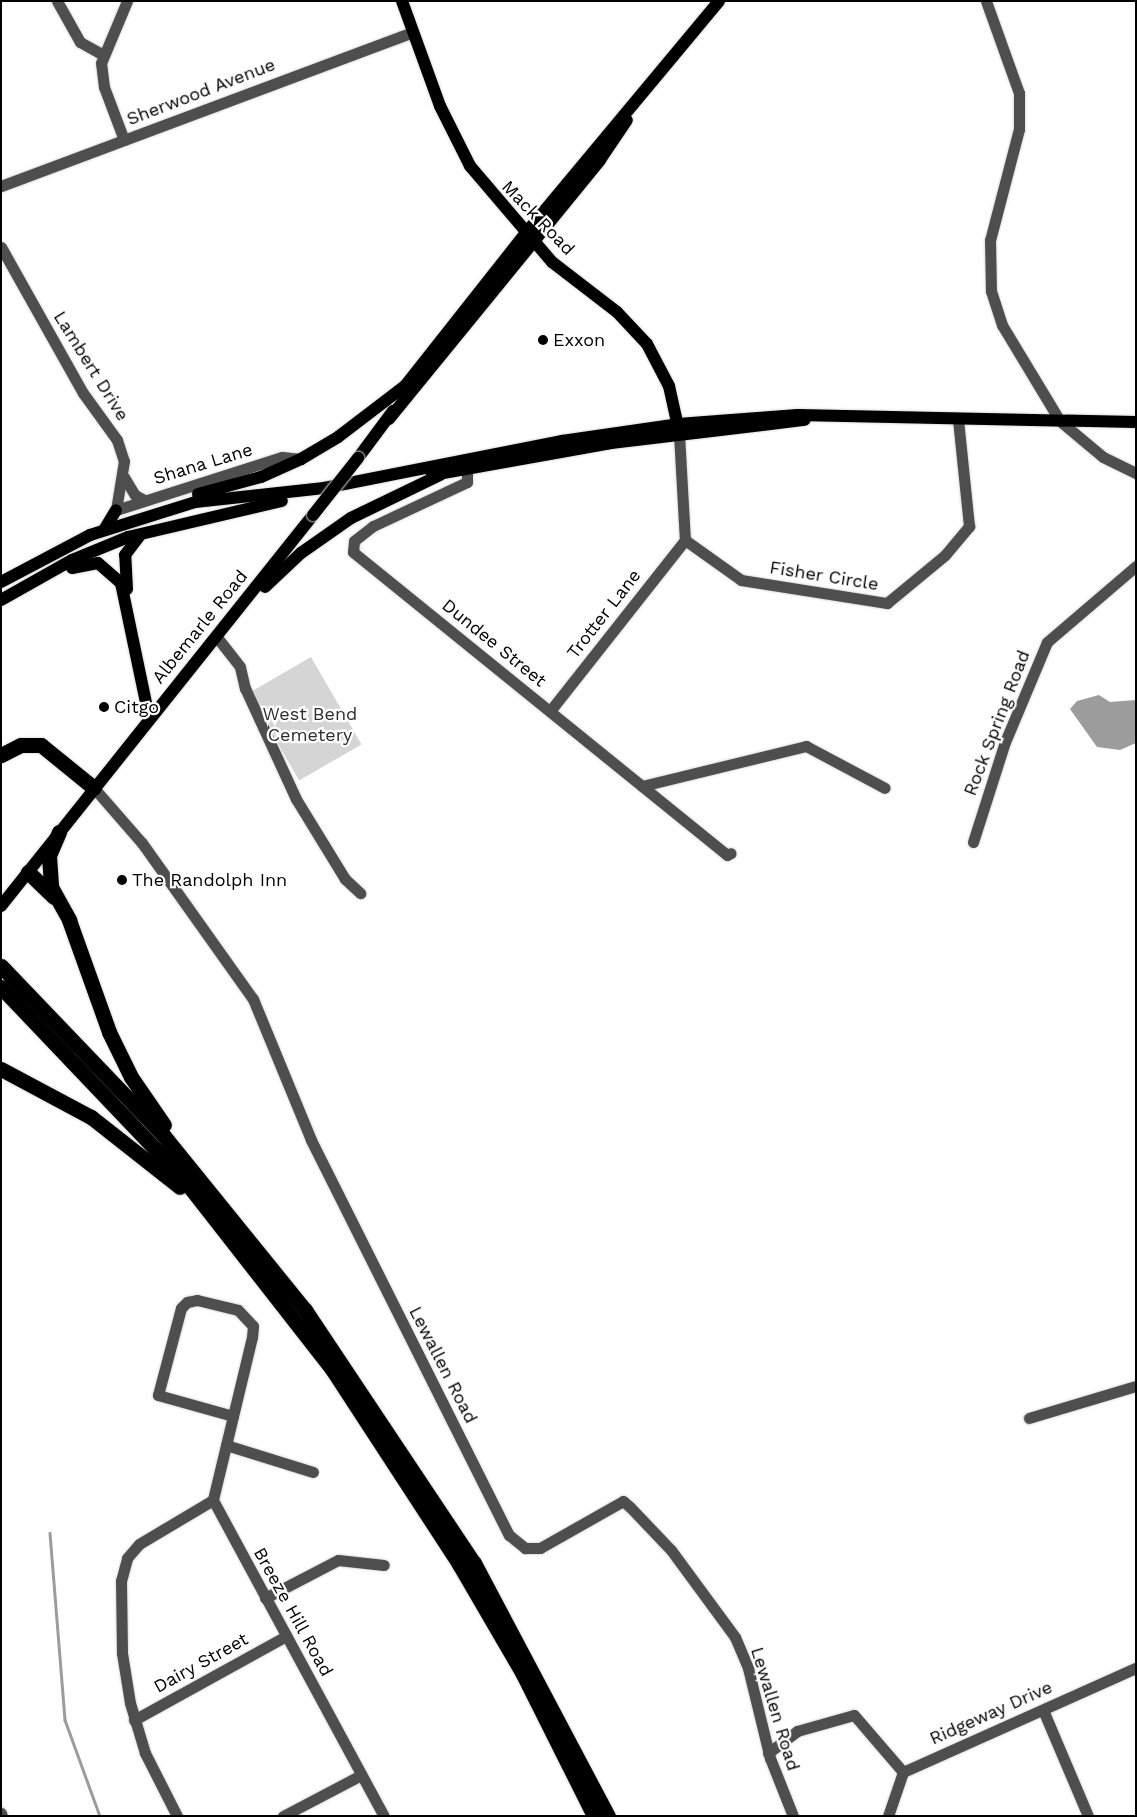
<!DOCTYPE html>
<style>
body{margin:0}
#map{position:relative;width:1137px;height:1817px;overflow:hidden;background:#fff;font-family:"Work Sans",sans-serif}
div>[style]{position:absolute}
.green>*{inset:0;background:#d5d5d5;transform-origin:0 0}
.water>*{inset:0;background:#9c9c9c}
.stream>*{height:2.5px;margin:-1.25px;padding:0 1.25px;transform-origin:1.25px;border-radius:1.25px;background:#9c9c9c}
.roads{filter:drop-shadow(0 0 1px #dbdbdb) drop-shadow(0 0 1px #dbdbdb)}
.minor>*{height:11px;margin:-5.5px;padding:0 5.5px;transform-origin:5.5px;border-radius:5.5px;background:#4e4e4e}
.major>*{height:12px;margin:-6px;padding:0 6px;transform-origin:6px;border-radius:6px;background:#000}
.highway>*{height:15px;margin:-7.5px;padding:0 7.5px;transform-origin:7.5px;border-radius:7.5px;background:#000}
.bridges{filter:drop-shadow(0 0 1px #dbdbdb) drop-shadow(0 0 1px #dbdbdb)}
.major-bridge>*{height:12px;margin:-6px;padding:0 6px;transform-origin:6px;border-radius:6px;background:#000}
.dots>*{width:14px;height:14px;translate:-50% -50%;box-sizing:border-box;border:2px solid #fff;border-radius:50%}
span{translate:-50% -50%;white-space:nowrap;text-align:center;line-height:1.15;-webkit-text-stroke:4.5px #fff;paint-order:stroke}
.street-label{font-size:18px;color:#000}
.poi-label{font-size:18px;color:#000}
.left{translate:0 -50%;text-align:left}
.park-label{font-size:18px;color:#2c2c2c}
.frame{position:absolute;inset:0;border:2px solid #000;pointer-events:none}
</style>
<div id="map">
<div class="green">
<div style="left:311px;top:657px;width:101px;height:72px;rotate:60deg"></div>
</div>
<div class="water">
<div style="clip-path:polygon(1099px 695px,1110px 702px,1136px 700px,1136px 743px,1120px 750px,1097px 747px,1070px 709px,1077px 701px)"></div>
</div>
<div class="stream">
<div style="left:50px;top:1533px;width:188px;rotate:85.4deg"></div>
<div style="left:65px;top:1720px;width:102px;rotate:70deg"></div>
</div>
<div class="roads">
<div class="minor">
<div style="left:57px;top:1px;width:47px;rotate:60.7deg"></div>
<div style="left:80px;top:42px;width:25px;rotate:29deg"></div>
<div style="left:986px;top:1px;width:98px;rotate:70.3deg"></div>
<div style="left:1019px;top:93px;width:36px;rotate:90deg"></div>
<div style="left:1019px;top:129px;width:115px;rotate:104.6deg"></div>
<div style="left:990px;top:240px;width:51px;rotate:88.9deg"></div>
<div style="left:991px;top:291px;width:36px;rotate:72deg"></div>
<div style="left:1002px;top:325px;width:112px;rotate:58.9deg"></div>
<div style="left:1060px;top:421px;width:56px;rotate:39.9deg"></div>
<div style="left:1103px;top:457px;width:37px;rotate:26deg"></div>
<div style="left:124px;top:140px;width:57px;rotate:-110.7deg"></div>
<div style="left:104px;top:87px;width:24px;rotate:-97deg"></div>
<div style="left:101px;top:63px;width:67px;rotate:-67.2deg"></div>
<div style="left:1px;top:186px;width:439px;rotate:-20.5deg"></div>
<div style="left:1px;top:247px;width:167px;rotate:60.7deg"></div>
<div style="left:83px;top:393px;width:58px;rotate:54.1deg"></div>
<div style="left:117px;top:440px;width:22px;rotate:72deg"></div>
<div style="left:124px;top:461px;width:50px;rotate:99.3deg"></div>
<div style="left:679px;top:434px;width:106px;rotate:86.8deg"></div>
<div style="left:467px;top:469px;width:13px;rotate:90deg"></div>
<div style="left:467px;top:482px;width:104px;rotate:154.9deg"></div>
<div style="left:373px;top:526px;width:24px;rotate:142deg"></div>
<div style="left:354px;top:541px;width:11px;rotate:95deg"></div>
<div style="left:353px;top:552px;width:481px;rotate:39deg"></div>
<div style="left:727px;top:855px;width:4px;rotate:-27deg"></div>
<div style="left:124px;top:477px;width:21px;rotate:59deg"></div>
<div style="left:135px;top:495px;width:10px;rotate:29deg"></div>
<div style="left:116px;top:510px;width:174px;rotate:-17.7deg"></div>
<div style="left:282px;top:457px;width:19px;rotate:6deg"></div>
<div style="left:685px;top:540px;width:69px;rotate:35.5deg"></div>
<div style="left:741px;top:580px;width:148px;rotate:9deg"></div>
<div style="left:887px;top:603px;width:75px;rotate:-39.6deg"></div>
<div style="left:945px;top:555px;width:38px;rotate:-50deg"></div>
<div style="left:969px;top:526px;width:107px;rotate:-95.9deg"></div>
<div style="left:216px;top:636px;width:39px;rotate:52deg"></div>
<div style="left:240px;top:667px;width:22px;rotate:77deg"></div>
<div style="left:245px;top:688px;width:122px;rotate:65.3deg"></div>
<div style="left:296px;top:799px;width:94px;rotate:58.5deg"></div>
<div style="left:345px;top:879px;width:21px;rotate:43deg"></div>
<div style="left:550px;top:711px;width:218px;rotate:-51.7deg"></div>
<div style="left:642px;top:786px;width:169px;rotate:-13.7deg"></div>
<div style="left:806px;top:746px;width:89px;rotate:28deg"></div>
<div style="left:94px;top:788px;width:73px;rotate:48.9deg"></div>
<div style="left:142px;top:843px;width:191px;rotate:54.6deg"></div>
<div style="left:253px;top:999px;width:152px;rotate:67.6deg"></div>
<div style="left:311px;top:1140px;width:442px;rotate:63.4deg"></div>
<div style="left:509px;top:1535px;width:21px;rotate:39deg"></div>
<div style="left:525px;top:1548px;width:15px"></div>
<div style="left:540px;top:1548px;width:95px;rotate:-29.5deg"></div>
<div style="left:623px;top:1501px;width:9px;rotate:41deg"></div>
<div style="left:630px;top:1507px;width:59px;rotate:46.4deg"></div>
<div style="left:671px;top:1550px;width:108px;rotate:53.7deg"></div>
<div style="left:735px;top:1637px;width:34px;rotate:67deg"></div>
<div style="left:748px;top:1668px;width:93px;rotate:76.3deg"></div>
<div style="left:770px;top:1758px;width:62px;rotate:68.4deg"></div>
<div style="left:973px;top:842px;width:105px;rotate:-72.3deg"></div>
<div style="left:1005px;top:742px;width:108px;rotate:-67.2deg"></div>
<div style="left:1047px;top:642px;width:117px;rotate:-40.5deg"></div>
<div style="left:233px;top:1416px;width:78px;rotate:-164.4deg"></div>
<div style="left:158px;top:1395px;width:90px;rotate:-75.2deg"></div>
<div style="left:181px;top:1308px;width:8px;rotate:-45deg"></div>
<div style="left:187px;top:1302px;width:10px;rotate:-11deg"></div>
<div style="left:197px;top:1300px;width:42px;rotate:13.7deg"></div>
<div style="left:238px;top:1310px;width:22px;rotate:47deg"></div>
<div style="left:253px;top:1326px;width:11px;rotate:95deg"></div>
<div style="left:252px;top:1337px;width:168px;rotate:103.5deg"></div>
<div style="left:213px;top:1500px;width:359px;rotate:61.6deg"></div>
<div style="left:1029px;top:1418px;width:112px;rotate:-16.7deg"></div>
<div style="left:226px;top:1445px;width:91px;rotate:17.2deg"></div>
<div style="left:265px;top:1598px;width:82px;rotate:-27.5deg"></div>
<div style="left:338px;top:1560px;width:46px;rotate:6.2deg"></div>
<div style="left:1043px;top:1710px;width:115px;rotate:67deg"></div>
<div style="left:134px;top:1720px;width:174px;rotate:-28.9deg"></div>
<div style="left:768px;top:1753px;width:36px;rotate:-37deg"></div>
<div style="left:797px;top:1731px;width:59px;rotate:-15.7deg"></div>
<div style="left:854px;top:1715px;width:75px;rotate:49.3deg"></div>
<div style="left:1px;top:1813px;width:3px;rotate:72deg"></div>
<div style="left:177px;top:1816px;width:71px;rotate:-116.9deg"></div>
<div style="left:145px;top:1753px;width:52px;rotate:-106.7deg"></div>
<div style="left:130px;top:1703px;width:51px;rotate:-99.1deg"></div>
<div style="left:122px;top:1653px;width:72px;rotate:-90.8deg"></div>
<div style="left:121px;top:1581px;width:24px;rotate:-75deg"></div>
<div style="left:127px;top:1558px;width:18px;rotate:-49deg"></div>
<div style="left:139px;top:1544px;width:86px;rotate:-30.7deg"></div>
<div style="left:283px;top:1816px;width:88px;rotate:-27.7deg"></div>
<div style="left:888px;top:1816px;width:46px;rotate:-71.2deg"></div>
<div style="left:903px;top:1772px;width:255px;rotate:-24.1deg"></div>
</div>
<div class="major">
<div style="left:402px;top:1px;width:112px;rotate:70.1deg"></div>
<div style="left:440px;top:106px;width:67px;rotate:63.4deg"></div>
<div style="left:470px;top:166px;width:126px;rotate:49.5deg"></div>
<div style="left:552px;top:262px;width:82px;rotate:37.6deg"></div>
<div style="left:617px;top:312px;width:44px;rotate:46.8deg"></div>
<div style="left:647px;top:344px;width:47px;rotate:62.4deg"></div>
<div style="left:669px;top:386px;width:46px;rotate:77.5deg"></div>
<div style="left:389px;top:419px;width:334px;rotate:-50.8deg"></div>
<div style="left:600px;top:160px;width:48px;rotate:-56deg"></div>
<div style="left:358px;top:458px;width:59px;rotate:-53.3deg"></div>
<div style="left:432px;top:475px;width:182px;rotate:-10.1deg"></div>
<div style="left:611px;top:443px;width:195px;rotate:-6.8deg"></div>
<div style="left:198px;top:494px;width:65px;rotate:-15.1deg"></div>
<div style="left:261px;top:477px;width:44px;rotate:-24.2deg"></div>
<div style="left:301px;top:459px;width:43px;rotate:-30.7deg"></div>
<div style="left:338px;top:437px;width:84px;rotate:-37.3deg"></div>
<div style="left:405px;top:386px;width:194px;rotate:-51.7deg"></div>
<div style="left:525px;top:234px;width:303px;rotate:-50.2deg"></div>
<div style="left:104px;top:530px;width:23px;rotate:-59deg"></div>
<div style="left:72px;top:568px;width:26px;rotate:-11deg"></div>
<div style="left:98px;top:563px;width:30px;rotate:41deg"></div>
<div style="left:121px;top:583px;width:137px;rotate:78.2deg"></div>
<div style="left:1px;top:582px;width:101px;rotate:-27.8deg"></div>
<div style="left:90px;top:535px;width:110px;rotate:-17.4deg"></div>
<div style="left:195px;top:502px;width:130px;rotate:-6.2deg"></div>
<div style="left:324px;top:488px;width:243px;rotate:-11.2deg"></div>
<div style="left:562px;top:441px;width:117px;rotate:-8.3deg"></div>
<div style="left:678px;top:424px;width:120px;rotate:-4.3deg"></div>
<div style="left:798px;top:415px;width:338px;rotate:1.2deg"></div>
<div style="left:265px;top:587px;width:50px;rotate:-43.4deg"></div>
<div style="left:301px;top:553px;width:61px;rotate:-35deg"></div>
<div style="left:351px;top:518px;width:99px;rotate:-25.8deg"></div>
<div style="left:127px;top:589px;width:34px;rotate:-93deg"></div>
<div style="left:125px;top:555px;width:25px;rotate:-53deg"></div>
<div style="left:1px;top:600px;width:81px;rotate:-29.4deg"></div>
<div style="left:72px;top:560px;width:61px;rotate:-22.3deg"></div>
<div style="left:128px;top:537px;width:158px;rotate:-13.2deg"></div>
<div style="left:1px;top:906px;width:500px;rotate:-51.41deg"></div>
</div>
<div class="highway">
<div style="left:1px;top:755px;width:22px;rotate:-27deg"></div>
<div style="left:21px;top:745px;width:20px"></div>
<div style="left:41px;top:745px;width:68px;rotate:39.1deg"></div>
<div style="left:59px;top:832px;width:26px;rotate:113deg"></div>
<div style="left:49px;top:856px;width:31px;rotate:86deg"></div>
<div style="left:51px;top:887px;width:38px;rotate:61deg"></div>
<div style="left:69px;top:920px;width:119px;rotate:70.3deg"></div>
<div style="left:109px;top:1032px;width:50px;rotate:63.9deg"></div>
<div style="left:131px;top:1077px;width:58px;rotate:55.5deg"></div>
<div style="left:28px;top:872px;width:36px;rotate:44deg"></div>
<div style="left:1px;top:966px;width:236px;rotate:46.2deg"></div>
<div style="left:164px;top:1136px;width:224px;rotate:51deg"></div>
<div style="left:305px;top:1310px;width:304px;rotate:56.3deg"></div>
<div style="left:474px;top:1563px;width:286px;rotate:62.1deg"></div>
<div style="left:1px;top:987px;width:262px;rotate:46.4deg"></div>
<div style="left:182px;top:1177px;width:244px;rotate:52deg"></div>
<div style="left:332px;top:1369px;width:233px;rotate:56.9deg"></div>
<div style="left:459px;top:1564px;width:127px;rotate:59.8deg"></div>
<div style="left:523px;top:1674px;width:159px;rotate:63.4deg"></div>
<div style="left:1px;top:1069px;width:102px;rotate:28.1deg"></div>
<div style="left:91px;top:1117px;width:113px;rotate:38.2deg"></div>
</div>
</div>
<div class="bridges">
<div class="major-bridge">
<div style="left:313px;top:515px;width:73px;rotate:-51.7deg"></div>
</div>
</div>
<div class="dots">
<div style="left:543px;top:340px;background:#000"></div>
<div style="left:104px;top:707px;background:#000"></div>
<div style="left:122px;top:880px;background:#000"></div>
</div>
<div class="street-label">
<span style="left:201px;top:92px;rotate:-21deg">Sherwood Avenue</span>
<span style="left:538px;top:218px;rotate:46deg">Mack Road</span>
<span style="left:91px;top:366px;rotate:58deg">Lambert Drive</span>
<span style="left:203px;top:464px;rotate:-17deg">Shana Lane</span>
<span style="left:824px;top:576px;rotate:9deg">Fisher Circle</span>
<span style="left:604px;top:614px;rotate:-52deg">Trotter Lane</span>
<span style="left:200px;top:627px;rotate:-51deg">Albemarle Road</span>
<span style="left:494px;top:643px;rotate:39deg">Dundee Street</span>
<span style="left:997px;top:723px;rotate:-69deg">Rock Spring Road</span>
<span style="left:443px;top:1365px;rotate:63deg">Lewallen Road</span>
<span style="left:293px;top:1612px;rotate:61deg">Breeze Hill Road</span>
<span style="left:201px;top:1663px;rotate:-29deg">Dairy Street</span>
<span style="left:775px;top:1709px;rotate:73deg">Lewallen Road</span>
<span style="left:991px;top:1713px;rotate:-24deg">Ridgeway Drive</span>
</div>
<div class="poi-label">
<span class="left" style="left:553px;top:340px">Exxon</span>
<span class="left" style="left:114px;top:707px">Citgo</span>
<span class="left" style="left:132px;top:880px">The Randolph Inn</span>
</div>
<div class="park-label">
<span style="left:310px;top:725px">West Bend<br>Cemetery</span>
</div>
<div class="frame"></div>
</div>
